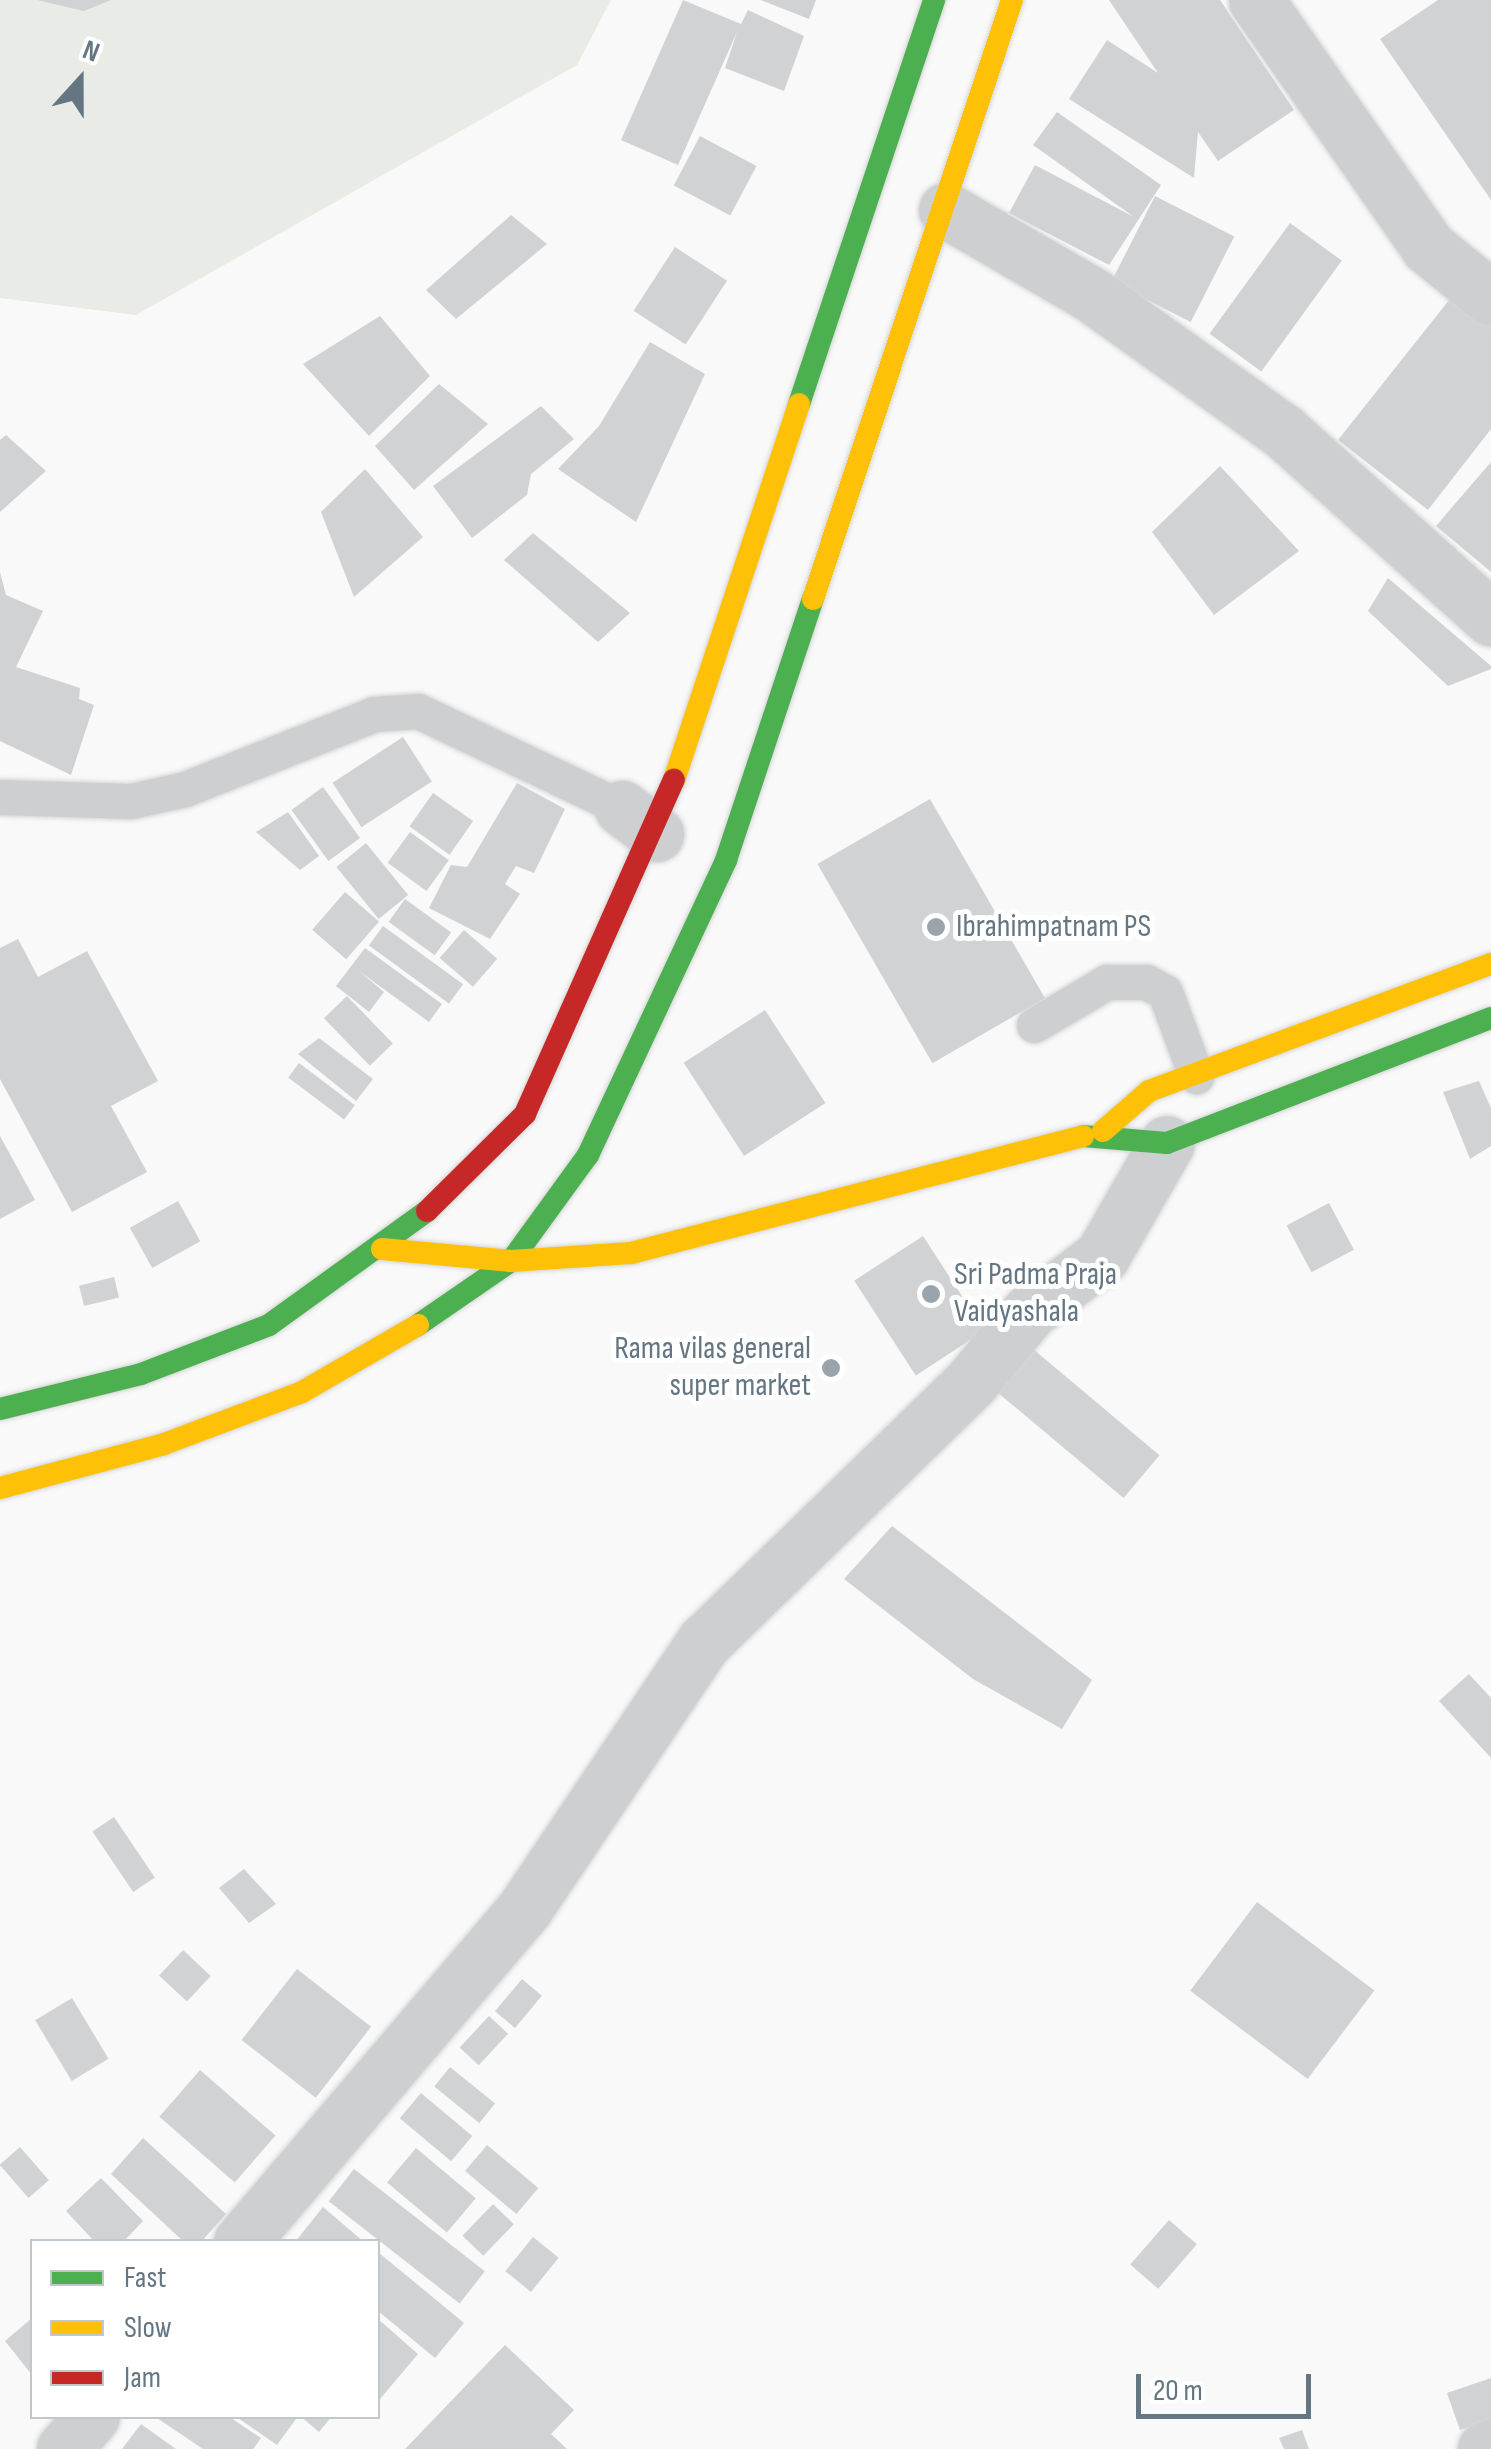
<!DOCTYPE html>
<style>
body{margin:0}
#map{position:relative;width:1491px;height:2449px;overflow:hidden;background:#f9f9f9;font-family:"Sofia Sans Condensed",sans-serif}
div>[style]{position:absolute}
.green>*{inset:0;background:#e8ebe6}
.building>*{inset:0;background:#d0d2d3;transform-origin:0 0}
.roads{filter:drop-shadow(0 0 2px #d5d6d7) drop-shadow(0 0 2px #d5d6d7)}
.lane>*{height:35px;margin:-17.5px;padding:0 17.5px;transform-origin:17.5px;border-radius:17.5px;background:#cecfd0}
.street>*{height:55px;margin:-27.5px;padding:0 27.5px;transform-origin:27.5px;border-radius:27.5px;background:#cecfd0}
.fast>*{height:22px;margin:-11px;padding:0 11px;transform-origin:11px;border-radius:11px;background:#4caf50}
.slow>*{height:22px;margin:-11px;padding:0 11px;transform-origin:11px;border-radius:11px;background:#ffc107}
.jam>*{height:22px;margin:-11px;padding:0 11px;transform-origin:11px;border-radius:11px;background:#c62828}
.dots>*{width:28px;height:28px;translate:-50% -50%;box-sizing:border-box;border:5px solid #fff;border-radius:50%}
span{translate:-50% -50%;white-space:nowrap;text-align:center;line-height:1.15;-webkit-text-stroke:10px #fff;paint-order:stroke}
.poi-label{font-size:32px;color:#657683}
.left{translate:0 -50%;text-align:left}
.right{translate:-100% -50%;text-align:right}
.legend{position:absolute;left:30px;top:2239px;width:350px;height:180px;box-sizing:border-box;background:#fff;border:2px solid #c1c8cd;margin:0;padding:12px 18px;list-style:none;font-size:30px;color:#657683}
.legend li{display:flex;align-items:center;gap:20px;height:50px}
.legend b{width:50px;border:2px solid #c1c8cd}
.north{position:absolute;left:30px;top:30px;width:100px;height:100px;-webkit-text-stroke:8px #fff;paint-order:stroke;rotate:21deg;font-size:28px;font-weight:700;line-height:40px;text-align:center;color:#657683}
.north::after{content:'';display:block;margin:auto;width:35px;height:45px;background:#657683;clip-path:polygon(50% 0,100% 100%,50% 72%,0 100%)}
.scale{position:absolute;left:1136px;top:2374px;width:175px;height:45px;box-sizing:border-box;border:5px solid #657683;border-top:0;padding-left:12px;font-size:30px;line-height:35px;white-space:nowrap;color:#657683;-webkit-text-stroke:8px #fff;paint-order:stroke}
</style>
<div id="map">
<div class="green">
<div style="clip-path:polygon(0 0,611px 0,577px 65px,136px 315px,0 298px)"></div>
</div>
<div class="building">
<div style="clip-path:polygon(37px 0,111px 0,84px 11px)"></div>
<div style="clip-path:polygon(683px 0,741px 24px,748px 10px,804px 36px,784px 91px,725px 68px,737px 32px,678px 165px,621px 140px)"></div>
<div style="clip-path:polygon(761px 0,816px 0,809px 19px)"></div>
<div style="clip-path:polygon(1109px 0,1220px 0,1294px 110px,1218px 161px,1198px 132px,1194px 178px,1069px 99px,1107px 40px,1158px 73px)"></div>
<div style="clip-path:polygon(1438px 0,1491px 0,1491px 200px,1380px 39px)"></div>
<div style="clip-path:polygon(1057px 112px,1161px 185px,1109px 265px,1009px 213px,1035px 165px,1134px 217px,1033px 145px)"></div>
<div style="left:700px;top:136px;width:64px;height:56px;rotate:28deg"></div>
<div style="left:1155px;top:196px;width:89px;height:96px;rotate:27deg"></div>
<div style="clip-path:polygon(511px 215px,547px 244px,456px 319px,426px 290px)"></div>
<div style="left:1290px;top:223px;width:64px;height:137px;rotate:36deg"></div>
<div style="left:675px;top:247px;width:62px;height:76px;rotate:33deg"></div>
<div style="clip-path:polygon(1461px 285px,1491px 309px,1491px 429px,1428px 510px,1338px 440px)"></div>
<div style="clip-path:polygon(380px 316px,430px 376px,369px 436px,303px 364px)"></div>
<div style="clip-path:polygon(650px 342px,705px 374px,636px 522px,558px 469px,599px 426px)"></div>
<div style="clip-path:polygon(439px 384px,488px 424px,414px 490px,375px 446px)"></div>
<div style="clip-path:polygon(541px 406px,574px 439px,531px 474px,527px 495px,472px 538px,433px 486px)"></div>
<div style="clip-path:polygon(6px 435px,46px 471px,0 512px,0 440px)"></div>
<div style="clip-path:polygon(1491px 462px,1491px 572px,1436px 526px)"></div>
<div style="clip-path:polygon(1220px 466px,1299px 551px,1214px 615px,1152px 532px)"></div>
<div style="clip-path:polygon(365px 469px,423px 537px,354px 597px,321px 512px)"></div>
<div style="clip-path:polygon(533px 533px,630px 613px,598px 642px,504px 560px)"></div>
<div style="clip-path:polygon(0 572px,6px 595px,43px 611px,16px 667px,80px 688px,79px 699px,94px 705px,71px 775px,0 741px)"></div>
<div style="clip-path:polygon(1388px 578px,1491px 666px,1491px 669px,1448px 686px,1368px 611px)"></div>
<div style="left:403px;top:737px;width:53px;height:84px;rotate:57deg"></div>
<div style="clip-path:polygon(517px 783px,565px 809px,534px 873px,516px 866px,505px 884px,520px 894px,490px 939px,429px 908px,451px 865px,467px 867px)"></div>
<div style="left:323px;top:787px;width:63px;height:39px;rotate:54deg"></div>
<div style="left:433px;top:793px;width:49px;height:41px;rotate:35deg"></div>
<div style="left:930px;top:799px;width:230px;height:130px;rotate:60deg"></div>
<div style="clip-path:polygon(288px 812px,319px 856px,300px 870px,256px 832px)"></div>
<div style="left:410px;top:832px;width:48px;height:38px;rotate:36deg"></div>
<div style="left:366px;top:843px;width:67px;height:38px;rotate:51deg"></div>
<div style="left:345px;top:892px;width:45px;height:50px;rotate:41deg"></div>
<div style="left:405px;top:899px;width:57px;height:28px;rotate:36deg"></div>
<div style="left:383px;top:926px;width:99px;height:24px;rotate:36deg"></div>
<div style="left:464px;top:930px;width:44px;height:37px;rotate:41deg"></div>
<div style="clip-path:polygon(18px 939px,38px 977px,87px 951px,158px 1081px,111px 1106px,147px 1172px,72px 1212px,0 1079px,0 948px)"></div>
<div style="clip-path:polygon(365px 948px,442px 1004px,429px 1022px,359px 971px,384px 992px,369px 1012px,336px 986px)"></div>
<div style="left:347px;top:996px;width:66px;height:32px;rotate:46deg"></div>
<div style="left:765px;top:1010px;width:111px;height:97px;rotate:57deg"></div>
<div style="clip-path:polygon(319px 1038px,373px 1079px,356px 1101px,298px 1054px)"></div>
<div style="left:299px;top:1063px;width:70px;height:18px;rotate:37deg"></div>
<div style="clip-path:polygon(1479px 1081px,1491px 1108px,1491px 1146px,1470px 1159px,1443px 1092px)"></div>
<div style="clip-path:polygon(0 1136px,35px 1200px,0 1219px)"></div>
<div style="left:178px;top:1201px;width:46px;height:55px;rotate:61deg"></div>
<div style="left:1329px;top:1203px;width:53px;height:48px;rotate:62deg"></div>
<div style="left:923px;top:1236px;width:113px;height:82px;rotate:57deg"></div>
<div style="left:114px;top:1277px;width:21px;height:36px;rotate:76deg"></div>
<div style="left:1027px;top:1344px;width:173px;height:56px;rotate:40deg"></div>
<div style="clip-path:polygon(892px 1526px,1092px 1680px,1062px 1729px,973px 1679px,844px 1579px)"></div>
<div style="clip-path:polygon(1469px 1674px,1491px 1698px,1491px 1758px,1439px 1701px)"></div>
<div style="left:114px;top:1817px;width:73px;height:26px;rotate:56deg"></div>
<div style="clip-path:polygon(244px 1869px,276px 1904px,249px 1923px,219px 1888px)"></div>
<div style="left:1257px;top:1902px;width:147px;height:111px;rotate:37deg"></div>
<div style="left:183px;top:1950px;width:38px;height:35px;rotate:43deg"></div>
<div style="left:297px;top:1969px;width:94px;height:90px;rotate:38deg"></div>
<div style="left:522px;top:1979px;width:26px;height:42px;rotate:40deg"></div>
<div style="left:72px;top:1998px;width:71px;height:43px;rotate:59deg"></div>
<div style="left:489px;top:2016px;width:26px;height:43px;rotate:43deg"></div>
<div style="left:450px;top:2067px;width:58px;height:25px;rotate:39deg"></div>
<div style="left:200px;top:2070px;width:100px;height:62px;rotate:41deg"></div>
<div style="left:421px;top:2093px;width:67px;height:33px;rotate:40deg"></div>
<div style="clip-path:polygon(143px 2138px,226px 2214px,201px 2242px,184px 2242px,111px 2174px)"></div>
<div style="left:487px;top:2145px;width:67px;height:34px;rotate:40deg"></div>
<div style="left:20px;top:2147px;width:44px;height:27px;rotate:49deg"></div>
<div style="left:416px;top:2148px;width:78px;height:45px;rotate:40deg"></div>
<div style="left:354px;top:2169px;width:166px;height:41px;rotate:38deg"></div>
<div style="clip-path:polygon(101px 2178px,143px 2221px,123px 2242px,95px 2242px,66px 2211px)"></div>
<div style="left:493px;top:2204px;width:29px;height:44px;rotate:44deg"></div>
<div style="clip-path:polygon(323px 2207px,364px 2242px,295px 2242px)"></div>
<div style="left:1169px;top:2220px;width:37px;height:59px;rotate:41deg"></div>
<div style="left:533px;top:2237px;width:33px;height:44px;rotate:39deg"></div>
<div style="clip-path:polygon(378px 2252px,464px 2323px,435px 2358px,378px 2311px)"></div>
<div style="clip-path:polygon(32px 2318px,32px 2375px,5px 2341px)"></div>
<div style="clip-path:polygon(378px 2319px,418px 2354px,380px 2399px,378px 2397px)"></div>
<div style="clip-path:polygon(505px 2345px,574px 2410px,551px 2434px,567px 2449px,405px 2449px)"></div>
<div style="clip-path:polygon(1491px 2378px,1491px 2420px,1460px 2430px,1447px 2393px)"></div>
<div style="clip-path:polygon(154px 2416px,228px 2416px,261px 2438px,253px 2449px,203px 2449px)"></div>
<div style="clip-path:polygon(235px 2416px,292px 2416px,296px 2419px,277px 2445px)"></div>
<div style="clip-path:polygon(300px 2416px,332px 2416px,319px 2432px)"></div>
<div style="clip-path:polygon(141px 2424px,176px 2449px,122px 2449px)"></div>
<div style="clip-path:polygon(1302px 2430px,1309px 2449px,1284px 2449px,1279px 2438px)"></div>
</div>
<div class="roads">
<div class="lane">
<div style="left:0;top:797px;width:131px;rotate:1.7deg"></div>
<div style="left:131px;top:801px;width:55px;rotate:-12.5deg"></div>
<div style="left:185px;top:789px;width:203px;rotate:-21.6deg"></div>
<div style="left:374px;top:714px;width:44px;rotate:-3.9deg"></div>
<div style="left:418px;top:711px;width:226px;rotate:25.4deg"></div>
<div style="left:1034px;top:1025px;width:85px;rotate:-30.5deg"></div>
<div style="left:1107px;top:982px;width:39px"></div>
<div style="left:1146px;top:982px;width:21px;rotate:28deg"></div>
<div style="left:1165px;top:992px;width:90px;rotate:69.7deg"></div>
</div>
<div class="street">
<div style="left:1256px;top:0;width:301px;rotate:55.1deg"></div>
<div style="left:1428px;top:247px;width:81px;rotate:39deg"></div>
<div style="left:946px;top:210px;width:169px;rotate:30.2deg"></div>
<div style="left:1092px;top:295px;width:234px;rotate:35.5deg"></div>
<div style="left:1283px;top:431px;width:280px;rotate:42deg"></div>
<div style="left:622px;top:808px;width:43px;rotate:37.4deg"></div>
<div style="left:241px;top:2242px;width:438px;rotate:-49.6deg"></div>
<div style="left:525px;top:1908px;width:321px;rotate:-56.1deg"></div>
<div style="left:704px;top:1642px;width:373px;rotate:-44.2deg"></div>
<div style="left:971px;top:1382px;width:92px;rotate:-50.3deg"></div>
<div style="left:1030px;top:1311px;width:91px;rotate:-37.4deg"></div>
<div style="left:1102px;top:1256px;width:130px;rotate:-60.1deg"></div>
<div style="left:64px;top:2449px;width:43px;rotate:-49.7deg"></div>
<div style="left:1485px;top:2449px;width:6px;rotate:-18deg"></div>
</div>
<div class="fast">
<div style="left:799px;top:404px;width:426px;rotate:-71.5deg"></div>
<div style="left:1083px;top:1136px;width:84px;rotate:4.8deg"></div>
<div style="left:1167px;top:1143px;width:347px;rotate:-21.1deg"></div>
<div style="left:418px;top:1325px;width:113px;rotate:-34.5deg"></div>
<div style="left:511px;top:1261px;width:131px;rotate:-54deg"></div>
<div style="left:588px;top:1155px;width:326px;rotate:-64.9deg"></div>
<div style="left:726px;top:860px;width:275px;rotate:-71.6deg"></div>
<div style="left:0;top:1409px;width:145px;rotate:-13.9deg"></div>
<div style="left:141px;top:1374px;width:137px;rotate:-20.9deg"></div>
<div style="left:269px;top:1325px;width:195px;rotate:-35.8deg"></div>
</div>
<div class="slow">
<div style="left:813px;top:599px;width:631px;rotate:-71.62deg"></div>
<div style="left:674px;top:780px;width:396px;rotate:-71.6deg"></div>
<div style="left:1103px;top:1131px;width:61px;rotate:-41deg"></div>
<div style="left:1149px;top:1091px;width:365px;rotate:-20.4deg"></div>
<div style="left:382px;top:1249px;width:130px;rotate:5.3deg"></div>
<div style="left:511px;top:1261px;width:120px;rotate:-3.8deg"></div>
<div style="left:631px;top:1253px;width:467px;rotate:-14.5deg"></div>
<div style="left:0;top:1488px;width:170px;rotate:-15deg"></div>
<div style="left:164px;top:1444px;width:147px;rotate:-20.6deg"></div>
<div style="left:302px;top:1392px;width:134px;rotate:-30deg"></div>
</div>
<div class="jam">
<div style="left:427px;top:1211px;width:138px;rotate:-44.7deg"></div>
<div style="left:525px;top:1114px;width:366px;rotate:-66deg"></div>
</div>
</div>
<div class="dots">
<div style="left:936px;top:927px;background:#99a4ac"></div>
<div style="left:931px;top:1294px;background:#99a4ac"></div>
<div style="left:831px;top:1368px;background:#99a4ac"></div>
</div>
<div class="poi-label">
<span class="left" style="left:956px;top:927px">Ibrahimpatnam PS</span>
<span class="left" style="left:954px;top:1294px">Sri Padma Praja<br>Vaidyashala</span>
<span class="right" style="left:811px;top:1368px">Rama vilas general<br>super market</span>
</div>
<ul class="legend">
<li><b style="height:12px;background:#4caf50"></b>Fast</li>
<li><b style="height:12px;background:#ffc107"></b>Slow</li>
<li><b style="height:12px;background:#c62828"></b>Jam</li>
</ul>
<div class="north">N</div>
<div class="scale">20 m</div>
</div>
